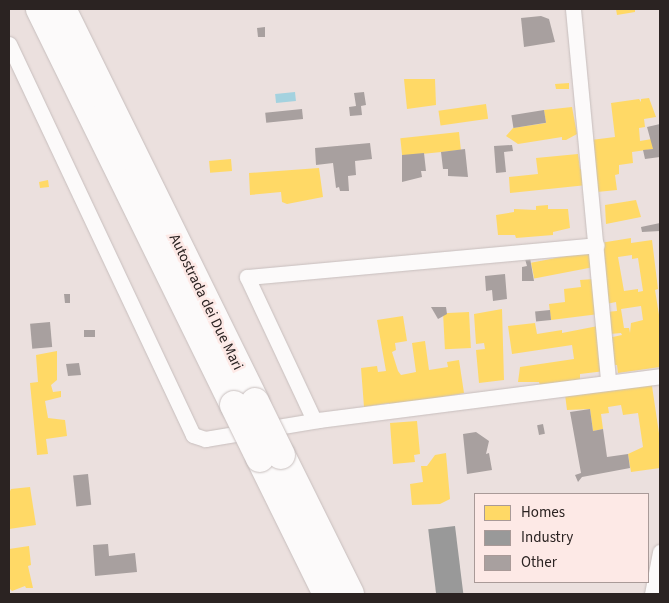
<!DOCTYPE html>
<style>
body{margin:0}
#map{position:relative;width:669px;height:603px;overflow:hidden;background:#ebe0de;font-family:"Source Sans 3",sans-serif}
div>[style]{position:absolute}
.water>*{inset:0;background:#a4d2df;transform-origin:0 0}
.homes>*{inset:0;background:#ffd966;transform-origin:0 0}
.industry>*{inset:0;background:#999;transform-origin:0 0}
.building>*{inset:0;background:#a8a09f;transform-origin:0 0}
.roads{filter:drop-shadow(0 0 1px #c7bebd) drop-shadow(0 0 1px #c7bebd)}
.minor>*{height:15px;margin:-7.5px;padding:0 7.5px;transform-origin:7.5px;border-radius:7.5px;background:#fcfafa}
.motorway>*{height:28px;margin:-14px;padding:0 14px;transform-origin:14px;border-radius:14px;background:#fcfafa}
.bridges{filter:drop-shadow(0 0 1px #c7bebd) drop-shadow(0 0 1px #c7bebd)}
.motorway-bridge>*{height:28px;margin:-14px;padding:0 14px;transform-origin:14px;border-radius:14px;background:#fcfafa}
span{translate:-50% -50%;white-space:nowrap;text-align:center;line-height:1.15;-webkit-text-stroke:5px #fde9e6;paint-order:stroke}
.street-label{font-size:15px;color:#2b2322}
.frame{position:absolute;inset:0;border:10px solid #2b2322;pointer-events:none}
.legend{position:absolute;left:474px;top:493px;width:175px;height:90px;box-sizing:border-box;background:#fde9e6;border:1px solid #a99a98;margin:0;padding:6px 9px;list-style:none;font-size:15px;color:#2b2322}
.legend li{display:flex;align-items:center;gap:10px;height:25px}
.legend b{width:25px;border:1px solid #a99a98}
</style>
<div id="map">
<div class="water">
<div style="left:295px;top:92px;width:9px;height:20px;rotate:84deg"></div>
</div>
<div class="homes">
<div style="clip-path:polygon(616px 9px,635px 9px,635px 12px,617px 15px)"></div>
<div style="clip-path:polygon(404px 79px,435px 79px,436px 105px,407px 109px)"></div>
<div style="clip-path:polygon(569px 83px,569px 89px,556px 89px,555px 84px)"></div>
<div style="clip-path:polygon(649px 98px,656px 117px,644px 119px,645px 127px,639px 128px,640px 141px,652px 139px,653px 149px,632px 152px,633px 163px,619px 165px,619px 174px,615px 175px,617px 190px,597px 192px,591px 140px,615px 137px,611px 103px,639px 99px,641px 102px,641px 99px)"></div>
<div style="left:486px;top:104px;width:15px;height:48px;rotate:82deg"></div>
<div style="clip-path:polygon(572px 107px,577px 134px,566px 140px,562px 140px,562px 137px,518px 144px,506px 136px,513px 128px,546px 123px,544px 110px)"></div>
<div style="left:459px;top:132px;width:18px;height:59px;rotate:84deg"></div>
<div style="clip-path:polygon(578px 154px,580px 169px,585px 169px,587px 185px,510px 193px,509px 177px,538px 174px,536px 158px)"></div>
<div style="left:231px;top:159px;width:12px;height:22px;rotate:85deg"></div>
<div style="clip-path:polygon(319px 168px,323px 197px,287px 204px,282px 202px,281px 192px,250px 195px,249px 173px)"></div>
<div style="clip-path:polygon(48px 180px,49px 187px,40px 188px,39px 182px)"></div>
<div style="clip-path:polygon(636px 200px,641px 217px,606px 224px,605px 205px)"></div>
<div style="clip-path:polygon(548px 205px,548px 209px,568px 209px,570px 228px,553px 232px,553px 235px,516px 238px,515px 235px,498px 235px,496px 215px,514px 212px,514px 209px,536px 210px,536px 206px)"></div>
<div style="clip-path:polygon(evenodd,631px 238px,631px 243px,652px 240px,658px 289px,655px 290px,660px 321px,660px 367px,618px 373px,617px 365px,612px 365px,608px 338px,622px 335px,621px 333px,610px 334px,606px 312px,617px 311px,616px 302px,606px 304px,600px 243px,631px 238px,632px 255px,632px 259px,638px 258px,643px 291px,638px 292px,638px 289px,624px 291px,618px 257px,632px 255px,631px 238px,641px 306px,643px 320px,631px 323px,630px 333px,629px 328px,624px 328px,621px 309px,641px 306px)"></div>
<div style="left:592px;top:251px;width:16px;height:62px;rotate:79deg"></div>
<div style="clip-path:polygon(594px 279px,599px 314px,551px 320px,549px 304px,565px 302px,564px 289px,581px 287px,580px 280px)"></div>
<div style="clip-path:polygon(502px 309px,504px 380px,479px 383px,476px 350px,485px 349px,484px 343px,476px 344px,474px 314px)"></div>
<div style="left:469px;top:312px;width:36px;height:26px;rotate:87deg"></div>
<div style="clip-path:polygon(403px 316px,407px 341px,395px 343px,396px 350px,392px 352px,398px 371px,401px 375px,416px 372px,412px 343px,425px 341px,429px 370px,448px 367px,447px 362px,459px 360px,464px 393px,389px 407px,389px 403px,364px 407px,361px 368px,377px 366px,378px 372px,386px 371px,377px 320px)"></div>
<div style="clip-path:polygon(535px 323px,537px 334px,562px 330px,562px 333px,598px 326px,605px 371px,580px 374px,580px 380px,540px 385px,539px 382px,518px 382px,520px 367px,574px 359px,572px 345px,512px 354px,508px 326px)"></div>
<div style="clip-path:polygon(57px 351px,57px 380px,51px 385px,53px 392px,61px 391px,61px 397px,45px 401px,48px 418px,65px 420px,67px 436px,46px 439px,48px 454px,37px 455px,30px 383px,38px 382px,36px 355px)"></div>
<div style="clip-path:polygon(657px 382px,652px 386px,660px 440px,660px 468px,631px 472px,628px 454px,643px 447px,638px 413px,623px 415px,621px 405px,608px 407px,609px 413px,601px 414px,603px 429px,593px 431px,590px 409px,567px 410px,565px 394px)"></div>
<div style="clip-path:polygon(417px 421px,420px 454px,414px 455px,415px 462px,393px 464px,390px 423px)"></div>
<div style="clip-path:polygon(446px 453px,450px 499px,440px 504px,412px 505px,410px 484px,423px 482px,421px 466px,427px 466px,435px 455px)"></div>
<div style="clip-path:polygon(30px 487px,36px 525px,9px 529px,9px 493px,11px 489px)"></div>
<div style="clip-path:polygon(29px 546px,31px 565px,28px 566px,33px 588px,26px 588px,25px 586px,12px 591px,9px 588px,9px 549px)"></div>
</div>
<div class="industry">
<div style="left:455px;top:526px;width:68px;height:27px;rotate:83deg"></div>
</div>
<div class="building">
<div style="clip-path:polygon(541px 16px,549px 19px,555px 42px,524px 47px,521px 18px)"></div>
<div style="clip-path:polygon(265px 27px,265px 37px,258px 37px,257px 28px)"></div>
<div style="clip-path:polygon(364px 92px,366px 105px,361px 106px,362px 115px,350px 116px,349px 107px,356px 106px,354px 93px)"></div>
<div style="left:302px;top:109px;width:10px;height:37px;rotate:84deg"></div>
<div style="left:544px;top:110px;width:13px;height:33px;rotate:81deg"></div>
<div style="clip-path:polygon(660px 124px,660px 157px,645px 159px,643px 150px,653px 149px,647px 127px)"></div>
<div style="clip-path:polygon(370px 143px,372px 159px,355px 161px,356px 175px,348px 176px,349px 191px,340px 191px,339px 187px,336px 188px,333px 163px,316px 165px,315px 148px)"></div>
<div style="clip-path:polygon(512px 145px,513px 151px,504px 152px,506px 172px,496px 173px,494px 146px)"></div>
<div style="clip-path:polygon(465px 149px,468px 177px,448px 176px,448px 169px,443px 169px,441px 152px)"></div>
<div style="clip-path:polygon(424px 153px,426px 171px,421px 171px,422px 177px,402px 182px,402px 155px)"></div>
<div style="clip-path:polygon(660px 223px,660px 231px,642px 232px,641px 227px)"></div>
<div style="clip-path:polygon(530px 258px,534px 281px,522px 281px,522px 267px,527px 266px,525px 259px)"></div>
<div style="clip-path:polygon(505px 274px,507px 299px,493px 301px,492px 290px,486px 291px,485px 276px)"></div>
<div style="clip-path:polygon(64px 294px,70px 294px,70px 303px,65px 303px)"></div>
<div style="clip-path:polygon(431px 307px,446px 307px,447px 314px,438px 319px)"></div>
<div style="left:550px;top:310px;width:10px;height:15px;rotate:84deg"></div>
<div style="left:50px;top:322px;width:25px;height:20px;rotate:85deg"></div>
<div style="left:95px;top:330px;width:7px;height:11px;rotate:90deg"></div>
<div style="clip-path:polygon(79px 363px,81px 375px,68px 376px,66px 364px)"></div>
<div style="clip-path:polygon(590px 409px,593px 431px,603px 429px,607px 457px,628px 454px,630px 468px,582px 477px,578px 482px,575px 475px,581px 473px,570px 412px)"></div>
<div style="left:543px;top:424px;width:10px;height:6px;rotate:79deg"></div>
<div style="clip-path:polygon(476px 432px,489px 441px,486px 454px,489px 453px,492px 470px,467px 474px,463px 434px)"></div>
<div style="left:88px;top:474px;width:31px;height:15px;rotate:84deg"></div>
<div style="clip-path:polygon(108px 544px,109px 556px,135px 553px,137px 572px,95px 576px,93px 545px)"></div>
</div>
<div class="roads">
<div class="minor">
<div style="left:573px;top:9px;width:375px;rotate:84.6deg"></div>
<div style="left:9px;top:44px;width:432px;rotate:64.8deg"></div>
<div style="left:193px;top:435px;width:13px;rotate:18deg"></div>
<div style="left:205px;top:439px;width:115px;rotate:-9.5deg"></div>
<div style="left:318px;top:420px;width:345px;rotate:-7.3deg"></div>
<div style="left:314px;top:420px;width:158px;rotate:-115.1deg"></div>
<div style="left:247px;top:277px;width:351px;rotate:-5.2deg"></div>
<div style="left:652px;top:594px;width:43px;rotate:-79.2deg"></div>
</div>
<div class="motorway">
<div style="left:40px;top:9px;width:441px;rotate:63.9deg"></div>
<div style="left:62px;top:9px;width:438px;rotate:63.8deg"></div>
<div style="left:281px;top:455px;width:155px;rotate:63.6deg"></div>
<div style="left:260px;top:458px;width:152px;rotate:63.8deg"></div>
</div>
</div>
<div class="bridges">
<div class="motorway-bridge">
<div style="left:255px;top:402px;width:59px;rotate:63.9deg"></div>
<div style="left:234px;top:405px;width:59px;rotate:63.9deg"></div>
</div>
</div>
<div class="street-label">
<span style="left:206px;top:302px;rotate:64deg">Autostrada dei Due Mari</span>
</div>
<div class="frame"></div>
<ul class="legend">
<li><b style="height:14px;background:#ffd966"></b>Homes</li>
<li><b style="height:14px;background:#999"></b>Industry</li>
<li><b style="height:14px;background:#a8a09f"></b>Other</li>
</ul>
</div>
